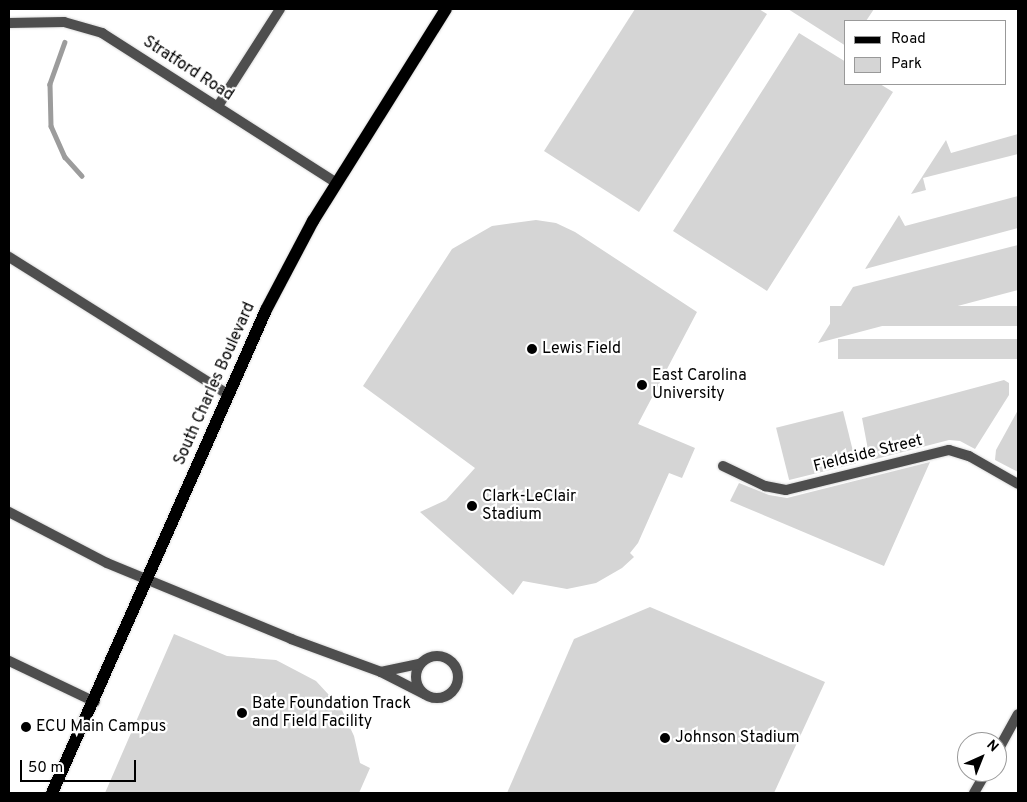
<!DOCTYPE html>
<style>
body{margin:0}
#map{position:relative;width:1027px;height:802px;overflow:hidden;background:#fff;font-family:Overpass,sans-serif}
div>[style]{position:absolute}
.green>*{inset:0;background:#d5d5d5;transform-origin:0 0}
.stream>*{height:4.5px;margin:-2.25px;padding:0 2.25px;transform-origin:2.25px;border-radius:2.25px;background:#9c9c9c}
.roads{filter:drop-shadow(0 0 1px #dbdbdb) drop-shadow(0 0 1px #dbdbdb)}
.minor>*{height:10px;margin:-5px;padding:0 5px;transform-origin:5px;border-radius:5px;background:#4e4e4e}
.minor>.ring{margin:-5px;padding:0;box-sizing:content-box;background:none;border:10px solid #4e4e4e;border-radius:50%}
.primary>*{height:12px;margin:-6px;padding:0 6px;transform-origin:6px;border-radius:6px;background:#000}
.dots>*{width:14px;height:14px;translate:-50% -50%;box-sizing:border-box;border:2px solid #fff;border-radius:50%}
span{translate:-50% -50%;white-space:nowrap;text-align:center;line-height:1.15;-webkit-text-stroke:4.5px #fff;paint-order:stroke}
.street-label{font-size:16px;color:#000}
.poi-label{font-size:16px;color:#000}
.left{translate:0 -50%;text-align:left}
.frame{position:absolute;inset:0;border:10px solid #000;pointer-events:none}
.legend{position:absolute;left:844px;top:20px;width:162px;height:65px;box-sizing:border-box;background:#fff;border:1px solid #999;margin:0;padding:6px 9px;list-style:none;font-size:15px;color:#000}
.legend li{display:flex;align-items:center;gap:10px;height:25px}
.legend b{width:25px;border:1px solid #999}
.north{position:absolute;left:957px;top:732px;width:50px;height:50px;box-sizing:border-box;background:#fff;border:1px solid #999;border-radius:50%;rotate:44deg;font-size:14px;font-weight:700;line-height:20px;text-align:center;color:#000}
.north::after{content:'';display:block;margin:auto;width:18px;height:22px;background:#000;clip-path:polygon(50% 0,100% 100%,50% 72%,0 100%)}
.scale{position:absolute;left:20px;top:760px;width:116px;height:22px;box-sizing:border-box;border:2px solid #000;border-top:0;padding-left:6px;font-size:15px;line-height:18px;white-space:nowrap;color:#000;-webkit-text-stroke:4px #fff;paint-order:stroke}
</style>
<div id="map">
<div class="green">
<div style="clip-path:polygon(635px 9px,759px 9px,767px 14px,639px 212px,544px 151px)"></div>
<div style="clip-path:polygon(788px 9px,874px 9px,866px 21px,846px 21px,846px 46px)"></div>
<div style="clip-path:polygon(799px 33px,846px 62px,846px 84px,880px 84px,893px 92px,767px 291px,673px 231px)"></div>
<div style="clip-path:polygon(1018px 134px,1018px 154px,923px 178px,926px 190px,911px 194px,946px 140px,951px 153px)"></div>
<div style="clip-path:polygon(1018px 196px,1018px 228px,865px 269px,899px 215px,905px 226px)"></div>
<div style="clip-path:polygon(536px 220px,556px 223px,575px 232px,697px 312px,638px 424px,695px 448px,682px 478px,669px 473px,638px 543px,630px 553px,634px 557px,622px 568px,596px 583px,567px 589px,523px 581px,513px 595px,420px 512px,446px 500px,475px 468px,363px 386px,452px 249px,492px 226px)"></div>
<div style="clip-path:polygon(1018px 245px,1018px 290px,818px 343px,853px 287px)"></div>
<div style="left:1018px;top:306px;width:20px;height:188px;rotate:90deg"></div>
<div style="left:1018px;top:339px;width:20px;height:180px;rotate:90deg"></div>
<div style="clip-path:polygon(1004px 380px,1009px 383px,1009px 395px,975px 449px,960px 441px,949px 440px,872px 460px,869px 455px,862px 418px)"></div>
<div style="clip-path:polygon(1018px 410px,1018px 472px,995px 460px,996px 450px)"></div>
<div style="left:843px;top:411px;width:54px;height:69px;rotate:76deg"></div>
<div style="clip-path:polygon(930px 462px,884px 566px,730px 501px,739px 483px,769px 495px,787px 498px)"></div>
<div style="clip-path:polygon(650px 607px,825px 682px,774px 793px,507px 793px,574px 639px)"></div>
<div style="clip-path:polygon(174px 634px,227px 656px,276px 660px,316px 681px,341px 708px,354px 736px,360px 763px,370px 768px,359px 793px,105px 793px)"></div>
</div>
<div class="stream">
<div style="left:65px;top:42px;width:45px;rotate:109.7deg"></div>
<div style="left:50px;top:84px;width:42px;rotate:88.6deg"></div>
<div style="left:51px;top:126px;width:34px;rotate:66deg"></div>
<div style="left:65px;top:157px;width:25px;rotate:48deg"></div>
</div>
<div class="roads">
<div class="minor">
<div style="left:9px;top:23px;width:55px;rotate:-1deg"></div>
<div style="left:64px;top:22px;width:40px;rotate:16deg"></div>
<div style="left:102px;top:33px;width:279px;rotate:32.6deg"></div>
<div style="left:218px;top:106px;width:115px;rotate:-57.4deg"></div>
<div style="left:9px;top:257px;width:257px;rotate:32.1deg"></div>
<div style="left:723px;top:466px;width:47px;rotate:25.5deg"></div>
<div style="left:765px;top:486px;width:21px;rotate:11deg"></div>
<div style="left:786px;top:490px;width:168px;rotate:-13.8deg"></div>
<div style="left:949px;top:450px;width:21px;rotate:17deg"></div>
<div style="left:969px;top:456px;width:56px;rotate:29.7deg"></div>
<div style="left:9px;top:512px;width:110px;rotate:27.5deg"></div>
<div style="left:107px;top:563px;width:199px;rotate:22.4deg"></div>
<div style="left:291px;top:639px;width:96px;rotate:20.1deg"></div>
<div style="left:381px;top:672px;width:48px;rotate:27.1deg"></div>
<div class="ring" style="left:416px;top:656px;width:32px;height:32px"></div>
<div style="left:9px;top:661px;width:95px;rotate:25.5deg"></div>
<div style="left:381px;top:672px;width:40px;rotate:-12deg"></div>
<div style="left:997px;top:752px;width:43px;rotate:-61.1deg"></div>
<div style="left:974px;top:793px;width:24px;rotate:-60deg"></div>
</div>
<div class="primary">
<div style="left:52px;top:793px;width:528px;rotate:-66.1deg"></div>
<div style="left:266px;top:310px;width:101px;rotate:-62.2deg"></div>
<div style="left:313px;top:221px;width:250px;rotate:-57.9deg"></div>
</div>
</div>
<div class="dots">
<div style="left:532px;top:349px;background:#000"></div>
<div style="left:642px;top:385px;background:#000"></div>
<div style="left:472px;top:506px;background:#000"></div>
<div style="left:242px;top:713px;background:#000"></div>
<div style="left:26px;top:727px;background:#000"></div>
<div style="left:665px;top:738px;background:#000"></div>
</div>
<div class="street-label">
<span style="left:188px;top:69px;rotate:33deg">Stratford Road</span>
<span style="left:215px;top:384px;rotate:-66deg">South Charles Boulevard</span>
<span style="left:868px;top:454px;rotate:-14deg">Fieldside Street</span>
</div>
<div class="poi-label">
<span class="left" style="left:542px;top:349px">Lewis Field</span>
<span class="left" style="left:652px;top:385px">East Carolina<br>University</span>
<span class="left" style="left:482px;top:506px">Clark-LeClair<br>Stadium</span>
<span class="left" style="left:252px;top:713px">Bate Foundation Track<br>and Field Facility</span>
<span class="left" style="left:36px;top:727px">ECU Main Campus</span>
<span class="left" style="left:675px;top:738px">Johnson Stadium</span>
</div>
<div class="frame"></div>
<ul class="legend">
<li><b style="height:6px;background:#000"></b>Road</li>
<li><b style="height:14px;background:#d5d5d5"></b>Park</li>
</ul>
<div class="north">N</div>
<div class="scale">50 m</div>
</div>
